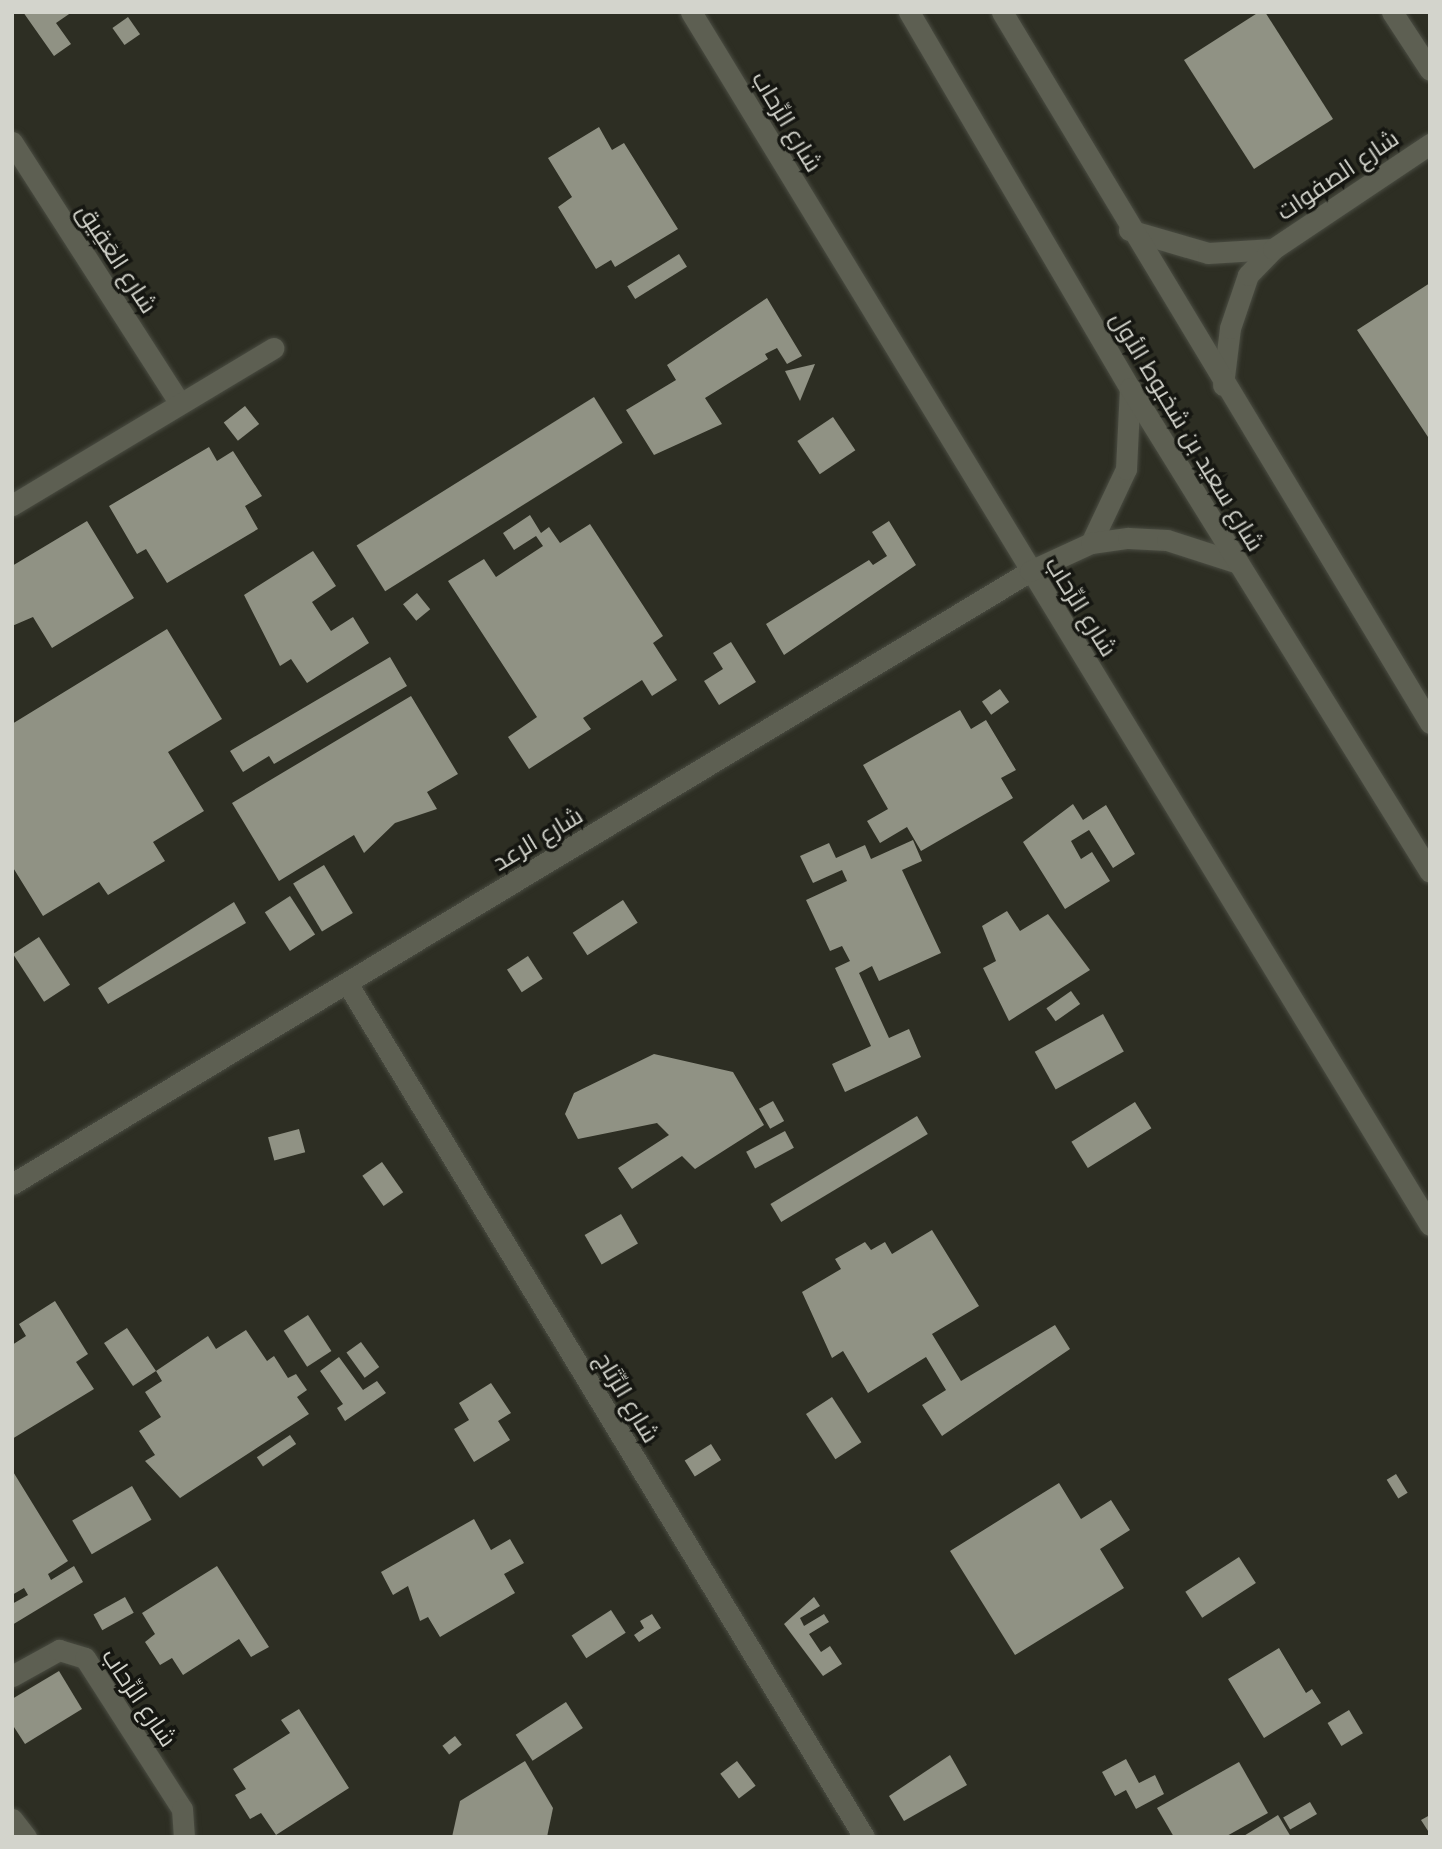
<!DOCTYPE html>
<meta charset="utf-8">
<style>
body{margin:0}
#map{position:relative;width:1442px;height:1849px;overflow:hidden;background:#2d2e23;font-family:"Open Sans",Cairo,sans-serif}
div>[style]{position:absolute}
.building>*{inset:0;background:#909284;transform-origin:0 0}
.roads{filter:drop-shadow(0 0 2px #4a4c42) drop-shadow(0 0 2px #4a4c42)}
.minor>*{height:21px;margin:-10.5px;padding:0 10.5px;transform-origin:10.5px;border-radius:10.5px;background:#5d5f52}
.secondary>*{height:21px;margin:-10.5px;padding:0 10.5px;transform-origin:10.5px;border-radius:10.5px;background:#5d5f52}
span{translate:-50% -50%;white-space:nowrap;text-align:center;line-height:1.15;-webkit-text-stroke:7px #151611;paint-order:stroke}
.street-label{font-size:24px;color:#d3d4cc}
.frame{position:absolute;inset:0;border:14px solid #d3d4cc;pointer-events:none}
</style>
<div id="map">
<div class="building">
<div style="clip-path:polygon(23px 12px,72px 12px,56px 23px,71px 44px,54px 56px)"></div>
<div style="clip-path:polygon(1259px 12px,1265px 12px,1333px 119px,1254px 169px,1184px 60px)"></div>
<div style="left:128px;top:17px;width:21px;height:19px;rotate:55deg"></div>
<div style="clip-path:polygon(599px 127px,612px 150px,624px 143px,678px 229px,615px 267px,611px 260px,596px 269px,558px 207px,572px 197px,548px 158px)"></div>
<div style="left:679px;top:254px;width:15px;height:61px;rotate:58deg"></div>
<div style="clip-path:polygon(1430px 283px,1430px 440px,1357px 330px)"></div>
<div style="clip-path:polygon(767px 298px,802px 356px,787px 364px,777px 348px,765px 354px,768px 359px,705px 398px,722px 424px,654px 455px,626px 410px,676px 380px,667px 365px)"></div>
<div style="clip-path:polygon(815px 364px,800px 401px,785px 371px)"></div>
<div style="left:594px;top:397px;width:54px;height:280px;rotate:58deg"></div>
<div style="left:245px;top:406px;width:23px;height:27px;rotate:52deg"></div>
<div style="left:833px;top:417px;width:40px;height:43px;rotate:56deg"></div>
<div style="clip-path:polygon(209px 447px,217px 461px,233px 451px,262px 496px,245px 506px,258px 529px,167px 583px,146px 549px,137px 554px,109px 506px)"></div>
<div style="clip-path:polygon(530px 515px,541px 533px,549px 527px,560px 543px,590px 524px,663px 636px,653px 643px,677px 680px,652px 696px,642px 680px,583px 718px,591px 729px,529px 769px,508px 737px,537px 717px,448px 581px,484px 559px,496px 577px,543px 546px,536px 536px,514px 550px,503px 533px)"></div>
<div style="clip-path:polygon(87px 521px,134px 598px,52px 648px,33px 617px,12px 626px,12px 566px)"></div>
<div style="clip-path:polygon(889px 521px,916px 565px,784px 655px,766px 624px,869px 560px,873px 565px,887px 556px,872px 532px)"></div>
<div style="clip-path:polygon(313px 551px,336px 586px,312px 602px,331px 631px,353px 617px,369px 643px,307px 683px,291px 659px,280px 666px,244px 595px)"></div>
<div style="left:417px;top:593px;width:21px;height:18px;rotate:51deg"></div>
<div style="clip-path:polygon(167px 629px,222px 719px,168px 752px,204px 811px,153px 842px,165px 861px,108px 895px,99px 882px,43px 916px,12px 866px,12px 724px)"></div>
<div style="clip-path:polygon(731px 642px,756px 682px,719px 705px,704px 681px,723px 669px,713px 653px)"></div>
<div style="clip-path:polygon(390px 657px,407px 686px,274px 764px,269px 756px,243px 772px,230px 751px)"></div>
<div style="left:1000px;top:689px;width:16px;height:22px;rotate:55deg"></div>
<div style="clip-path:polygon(411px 696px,458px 774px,427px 792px,437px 809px,395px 823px,364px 853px,354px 835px,279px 881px,232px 803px)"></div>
<div style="clip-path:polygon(960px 710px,971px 729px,986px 720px,1016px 770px,1001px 778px,1013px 798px,921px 851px,907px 827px,880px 843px,867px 821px,888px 809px,863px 765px)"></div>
<div style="clip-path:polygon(1073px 804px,1083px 820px,1106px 805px,1135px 854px,1113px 868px,1089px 830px,1071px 841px,1081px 859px,1092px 852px,1110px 881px,1065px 909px,1023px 842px)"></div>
<div style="clip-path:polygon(913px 840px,922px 861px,902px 870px,941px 953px,879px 981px,872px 966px,859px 973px,889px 1038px,909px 1029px,921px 1057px,845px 1092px,832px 1064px,871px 1046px,835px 968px,850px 961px,842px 946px,830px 951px,806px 900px,847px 881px,842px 870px,813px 883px,800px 856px,829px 843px,836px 858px,865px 845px,871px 859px)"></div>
<div style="left:324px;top:865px;width:56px;height:36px;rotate:59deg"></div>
<div style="left:290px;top:896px;width:46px;height:30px;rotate:57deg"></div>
<div style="left:623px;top:900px;width:27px;height:60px;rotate:57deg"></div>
<div style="clip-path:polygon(234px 902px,246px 923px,108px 1004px,98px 988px)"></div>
<div style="clip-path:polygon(1007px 911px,1020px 931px,1048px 914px,1090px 970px,1009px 1021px,983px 968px,996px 961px,982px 926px)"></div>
<div style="left:39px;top:937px;width:57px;height:31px;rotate:57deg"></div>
<div style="left:528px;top:956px;width:27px;height:25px;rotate:57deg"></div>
<div style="left:1071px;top:991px;width:16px;height:30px;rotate:55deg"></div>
<div style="left:1103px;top:1014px;width:43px;height:78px;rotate:61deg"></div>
<div style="clip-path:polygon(654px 1054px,733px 1072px,764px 1125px,695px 1169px,682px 1156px,632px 1189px,618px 1168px,669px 1135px,657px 1123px,578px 1139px,565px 1114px,574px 1093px)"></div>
<div style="left:773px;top:1101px;width:23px;height:16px;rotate:61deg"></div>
<div style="left:1135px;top:1102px;width:31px;height:75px;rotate:58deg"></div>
<div style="left:917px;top:1116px;width:21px;height:171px;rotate:59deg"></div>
<div style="left:299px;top:1129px;width:24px;height:32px;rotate:75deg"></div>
<div style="left:785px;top:1131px;width:19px;height:44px;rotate:62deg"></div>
<div style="left:382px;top:1162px;width:37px;height:24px;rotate:55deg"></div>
<div style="left:621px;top:1214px;width:34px;height:42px;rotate:60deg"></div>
<div style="clip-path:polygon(932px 1230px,979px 1306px,932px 1334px,961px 1381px,1055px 1325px,1070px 1349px,942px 1436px,922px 1405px,946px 1390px,926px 1357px,868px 1393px,843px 1351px,832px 1358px,802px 1292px,841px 1269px,835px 1259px,865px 1242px,871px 1250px,885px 1242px,892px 1254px)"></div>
<div style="clip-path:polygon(55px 1301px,88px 1354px,76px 1362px,94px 1389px,12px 1439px,12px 1345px,26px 1336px,19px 1324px)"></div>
<div style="left:308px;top:1315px;width:43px;height:29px;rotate:57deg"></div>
<div style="clip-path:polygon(127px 1328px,156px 1371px,208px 1336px,216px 1349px,246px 1330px,267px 1361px,274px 1356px,288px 1378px,296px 1374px,307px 1390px,297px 1397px,309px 1414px,180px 1498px,145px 1461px,155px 1455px,139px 1431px,161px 1417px,145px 1392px,162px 1381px,156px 1371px,133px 1386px,104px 1343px)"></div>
<div style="left:361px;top:1342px;width:31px;height:18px;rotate:54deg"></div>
<div style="clip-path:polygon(339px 1357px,363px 1390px,377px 1381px,386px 1393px,345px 1421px,337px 1408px,343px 1404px,320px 1371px)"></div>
<div style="clip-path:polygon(491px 1383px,511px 1413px,498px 1421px,510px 1440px,474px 1462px,454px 1429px,469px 1420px,459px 1403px)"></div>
<div style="left:832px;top:1397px;width:54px;height:31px;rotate:57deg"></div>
<div style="left:290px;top:1435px;width:11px;height:40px;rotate:56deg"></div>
<div style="left:711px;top:1444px;width:19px;height:31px;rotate:58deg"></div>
<div style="clip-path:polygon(12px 1470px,68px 1561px,48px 1574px,51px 1580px,74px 1566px,83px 1582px,12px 1625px,12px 1604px,28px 1595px,24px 1588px,12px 1595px)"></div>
<div style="left:1396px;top:1474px;width:22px;height:11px;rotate:58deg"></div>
<div style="clip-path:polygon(1059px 1483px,1081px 1519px,1111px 1500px,1130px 1530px,1100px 1549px,1124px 1588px,1015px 1655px,950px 1551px)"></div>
<div style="left:132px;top:1486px;width:39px;height:69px;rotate:60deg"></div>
<div style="clip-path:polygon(474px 1519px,491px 1550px,510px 1539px,524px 1563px,504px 1574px,515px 1593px,440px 1637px,428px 1617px,420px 1621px,408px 1586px,393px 1595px,381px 1572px)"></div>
<div style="left:1239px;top:1557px;width:31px;height:64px;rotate:57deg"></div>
<div style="clip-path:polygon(217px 1566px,269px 1647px,251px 1657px,239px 1639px,183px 1675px,172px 1658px,160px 1665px,145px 1642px,155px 1634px,142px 1613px)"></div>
<div style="left:125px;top:1597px;width:18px;height:36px;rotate:61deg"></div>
<div style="clip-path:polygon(814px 1597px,820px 1606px,800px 1618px,804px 1626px,824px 1614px,829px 1622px,809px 1634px,821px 1652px,830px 1646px,842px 1664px,823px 1676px,784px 1624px)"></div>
<div style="left:611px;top:1610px;width:27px;height:47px;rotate:57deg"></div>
<div style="clip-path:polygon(652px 1614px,661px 1628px,639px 1642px,634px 1635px,644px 1628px,640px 1621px)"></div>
<div style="clip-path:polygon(1279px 1648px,1306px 1693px,1312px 1689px,1321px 1703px,1264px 1738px,1228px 1679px)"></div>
<div style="clip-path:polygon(59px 1671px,82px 1709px,25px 1744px,12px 1724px,12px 1699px)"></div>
<div style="left:566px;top:1702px;width:31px;height:60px;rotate:57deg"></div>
<div style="clip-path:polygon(299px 1709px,349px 1788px,276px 1835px,261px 1813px,250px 1819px,235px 1795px,246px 1789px,233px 1769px,290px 1733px,281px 1720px)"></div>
<div style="left:1349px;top:1710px;width:27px;height:25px;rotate:59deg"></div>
<div style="left:455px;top:1736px;width:11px;height:16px;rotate:52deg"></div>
<div style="clip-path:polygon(950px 1755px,967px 1785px,904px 1821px,889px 1796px)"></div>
<div style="clip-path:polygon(1126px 1759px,1139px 1783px,1155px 1775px,1164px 1794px,1136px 1809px,1126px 1790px,1115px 1796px,1102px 1772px)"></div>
<div style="clip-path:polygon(525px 1761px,553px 1808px,547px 1837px,452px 1837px,460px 1801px)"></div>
<div style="left:737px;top:1761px;width:31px;height:21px;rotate:53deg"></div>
<div style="clip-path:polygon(1239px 1762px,1268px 1813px,1225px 1837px,1174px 1837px,1157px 1808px)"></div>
<div style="left:1310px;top:1802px;width:14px;height:31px;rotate:60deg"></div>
<div style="clip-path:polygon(1278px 1815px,1291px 1837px,1242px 1837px)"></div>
<div style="clip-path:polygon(1430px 1815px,1430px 1834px,1421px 1820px)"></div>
</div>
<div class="roads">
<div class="minor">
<div style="left:691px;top:12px;width:1420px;rotate:58.65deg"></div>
<div style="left:1392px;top:12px;width:69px;rotate:56.8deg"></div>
<div style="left:12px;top:142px;width:309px;rotate:57.3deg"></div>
<div style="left:1129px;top:230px;width:82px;rotate:16.2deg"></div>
<div style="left:1208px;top:253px;width:65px;rotate:-3.5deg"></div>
<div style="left:1223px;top:385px;width:57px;rotate:-83deg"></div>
<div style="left:1230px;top:328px;width:56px;rotate:-71.2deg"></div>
<div style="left:1248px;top:275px;width:36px;rotate:-46deg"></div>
<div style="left:1273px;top:249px;width:189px;rotate:-33.8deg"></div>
<div style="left:12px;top:505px;width:305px;rotate:-31deg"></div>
<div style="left:1091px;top:543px;width:82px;rotate:-64.7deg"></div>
<div style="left:1126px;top:469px;width:81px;rotate:-87.2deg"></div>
<div style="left:347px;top:983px;width:998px;rotate:58.81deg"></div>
<div style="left:12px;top:1184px;width:1188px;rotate:-31.05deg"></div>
<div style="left:1030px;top:571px;width:67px;rotate:-24.7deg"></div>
<div style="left:1091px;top:543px;width:37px;rotate:-8deg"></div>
<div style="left:1128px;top:538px;width:39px;rotate:3deg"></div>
<div style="left:1167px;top:540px;width:75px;rotate:17.9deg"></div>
<div style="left:12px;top:1676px;width:54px;rotate:-29deg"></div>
<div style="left:59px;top:1650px;width:27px;rotate:17deg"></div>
<div style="left:85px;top:1658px;width:179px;rotate:57.3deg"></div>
<div style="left:182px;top:1809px;width:28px;rotate:86deg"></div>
<div style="left:12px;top:1819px;width:23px;rotate:52deg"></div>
</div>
<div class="secondary">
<div style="left:909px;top:12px;width:436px;rotate:59.6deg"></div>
<div style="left:1130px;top:388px;width:569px;rotate:58.21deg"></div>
<div style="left:1002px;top:12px;width:830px;rotate:58.95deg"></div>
</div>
</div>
<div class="street-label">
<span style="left:788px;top:121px;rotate:59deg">شارع الرِّحاب</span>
<span style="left:1337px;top:174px;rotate:-34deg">شارع الصفوات</span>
<span style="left:118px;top:258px;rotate:57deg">شارع العَقِيق</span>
<span style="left:1188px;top:431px;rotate:59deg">شارع سعيد بن شخبوط الأول</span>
<span style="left:1082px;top:606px;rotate:58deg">شارع الرِّحاب</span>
<span style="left:537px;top:838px;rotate:-31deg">شارع الرعد</span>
<span style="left:628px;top:1397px;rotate:59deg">شارع الرِّتَاج</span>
<span style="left:140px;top:1697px;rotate:56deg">شارع الرِّحاب</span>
</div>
<div class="frame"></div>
</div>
